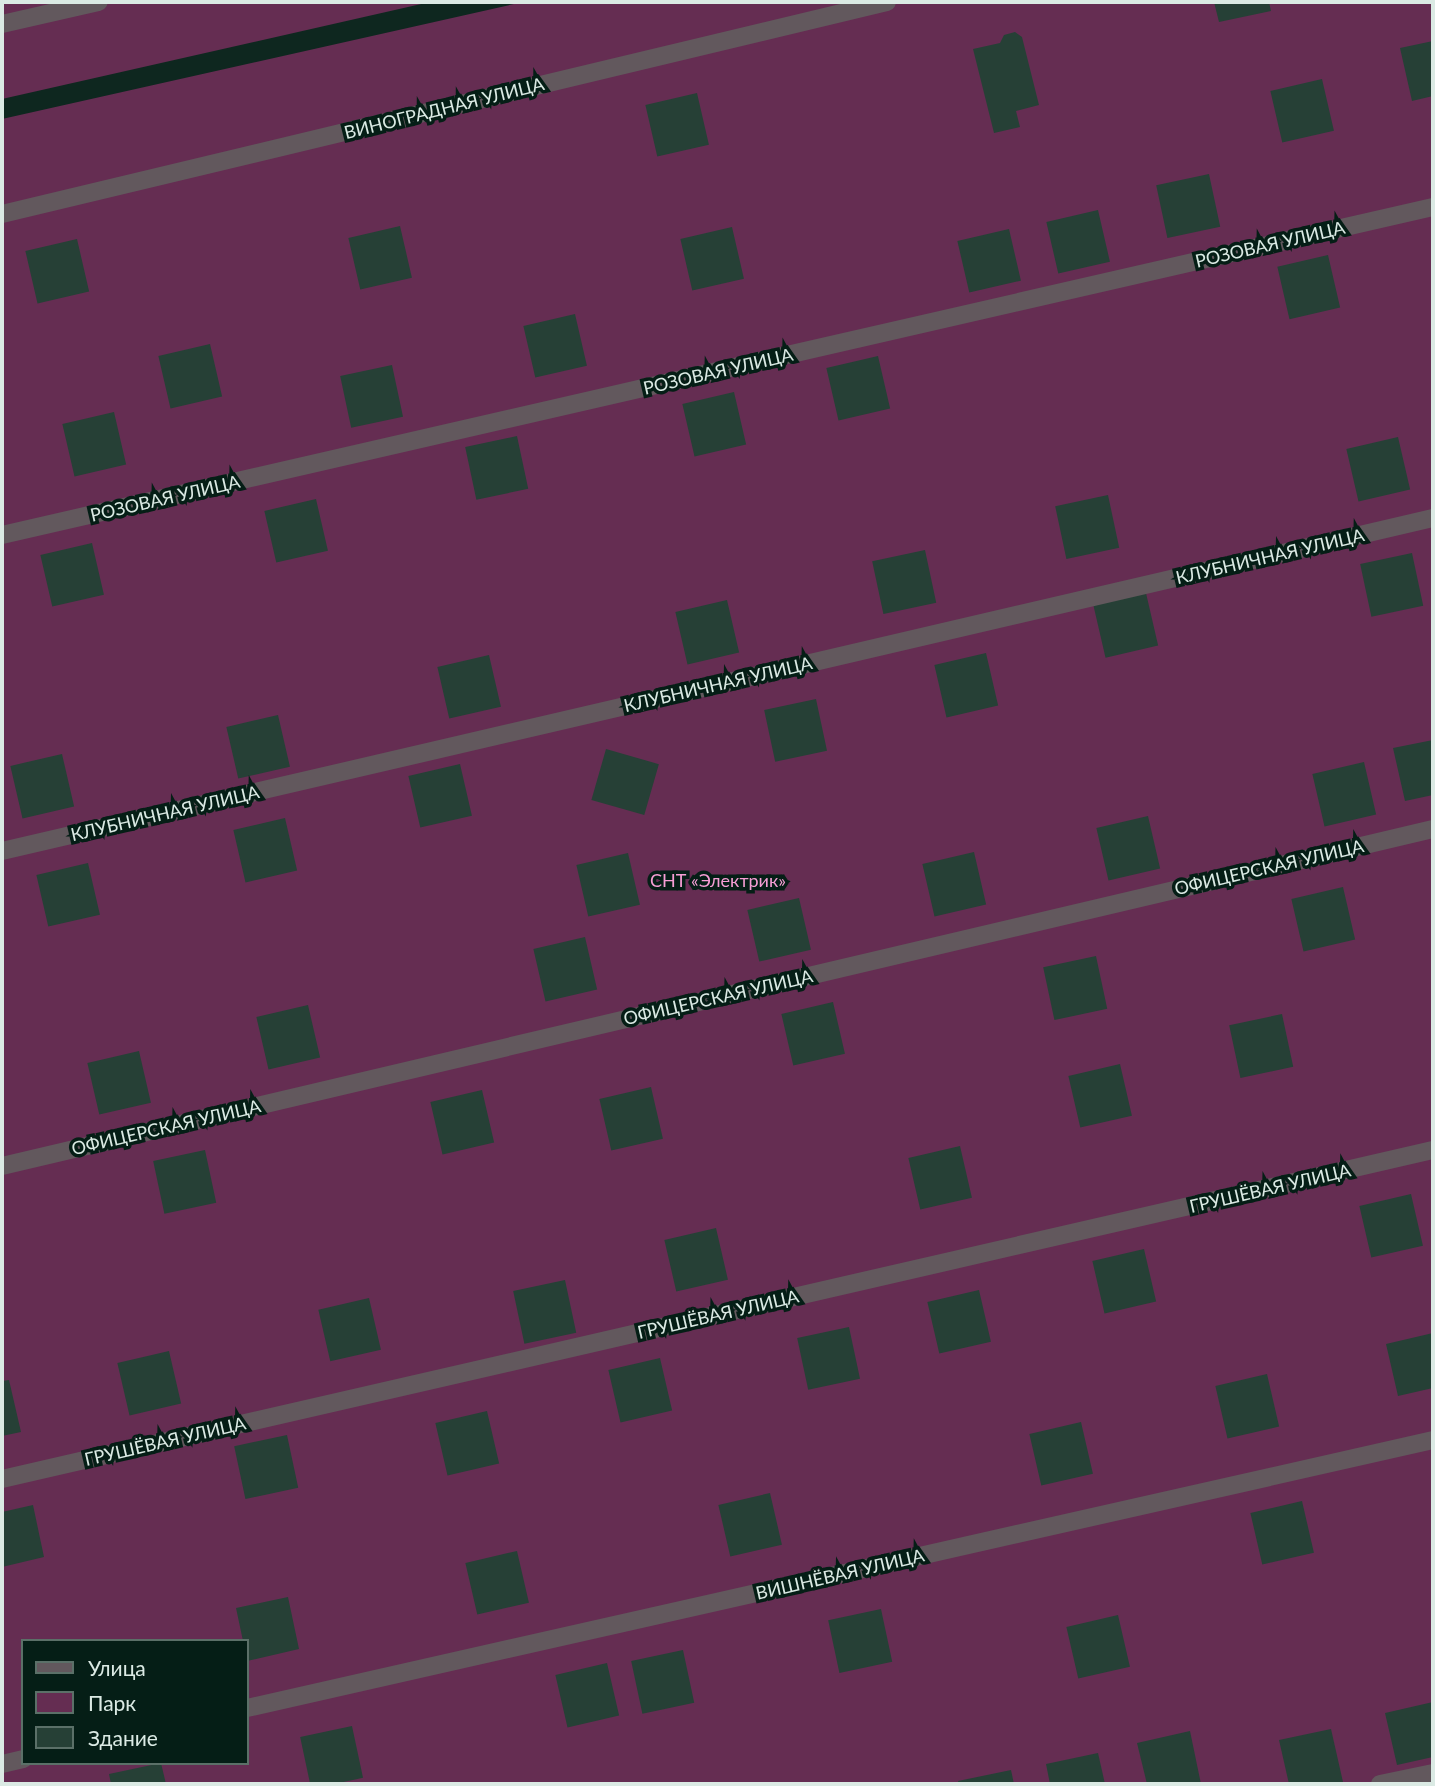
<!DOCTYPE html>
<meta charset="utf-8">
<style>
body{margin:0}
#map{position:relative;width:1435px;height:1786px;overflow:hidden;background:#0e271f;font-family:Lato,sans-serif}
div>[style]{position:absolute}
.green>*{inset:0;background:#652d52}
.building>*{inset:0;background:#264036;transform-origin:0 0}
.minor>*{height:18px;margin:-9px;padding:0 9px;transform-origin:9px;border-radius:9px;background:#62585d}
span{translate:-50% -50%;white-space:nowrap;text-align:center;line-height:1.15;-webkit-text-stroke:7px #051e16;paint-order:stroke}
.street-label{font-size:18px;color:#dbeae4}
.park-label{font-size:18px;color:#f79ed5}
.frame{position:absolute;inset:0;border:4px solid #dbeae4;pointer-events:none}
.legend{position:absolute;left:21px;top:1639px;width:228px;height:126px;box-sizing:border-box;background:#051e16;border:2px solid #5b7068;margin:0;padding:9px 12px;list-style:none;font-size:21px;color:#dbeae4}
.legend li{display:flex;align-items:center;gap:14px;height:35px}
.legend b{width:35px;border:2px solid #5b7068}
</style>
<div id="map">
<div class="green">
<div style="clip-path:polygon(2px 2px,430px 2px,2px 99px)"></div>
<div style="clip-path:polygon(evenodd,523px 2px,1433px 2px,1433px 1784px,2px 1784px,2px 119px,523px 2px,23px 1641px,247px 1641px,247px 1763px,23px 1763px,23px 1641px)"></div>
</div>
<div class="building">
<div style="clip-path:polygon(1214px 2px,1269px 2px,1271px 11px,1219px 22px)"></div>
<div style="clip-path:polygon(1015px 32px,1022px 37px,1039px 105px,1016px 111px,1020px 127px,994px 133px,973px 49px,1000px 43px,1004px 35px)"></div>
<div style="clip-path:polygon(1433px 41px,1433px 96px,1412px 101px,1400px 48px)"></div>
<div style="left:1322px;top:79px;width:53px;height:53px;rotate:77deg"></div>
<div style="left:697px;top:93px;width:53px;height:53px;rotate:77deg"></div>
<div style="left:1209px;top:174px;width:54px;height:54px;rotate:78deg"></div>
<div style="left:1098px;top:210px;width:53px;height:53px;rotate:77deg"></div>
<div style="left:400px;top:226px;width:53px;height:53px;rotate:77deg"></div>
<div style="left:732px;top:227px;width:53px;height:53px;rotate:77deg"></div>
<div style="left:1009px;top:229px;width:53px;height:53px;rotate:77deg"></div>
<div style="left:77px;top:239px;width:54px;height:53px;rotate:77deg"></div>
<div style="left:1328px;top:255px;width:54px;height:52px;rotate:77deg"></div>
<div style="left:575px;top:314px;width:53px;height:53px;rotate:77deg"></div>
<div style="left:210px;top:344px;width:54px;height:53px;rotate:77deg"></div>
<div style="left:878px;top:356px;width:54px;height:53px;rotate:77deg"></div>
<div style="left:392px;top:365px;width:53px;height:53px;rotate:78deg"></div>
<div style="left:734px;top:392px;width:54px;height:53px;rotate:77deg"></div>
<div style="left:114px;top:412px;width:54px;height:53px;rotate:77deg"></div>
<div style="left:517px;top:436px;width:54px;height:53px;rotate:78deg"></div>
<div style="left:1398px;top:437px;width:54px;height:53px;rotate:77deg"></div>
<div style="left:1108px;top:495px;width:54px;height:54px;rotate:78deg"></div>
<div style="left:316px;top:499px;width:53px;height:53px;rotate:77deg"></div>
<div style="left:92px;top:543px;width:53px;height:53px;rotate:77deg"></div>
<div style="left:925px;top:550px;width:54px;height:54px;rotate:78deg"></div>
<div style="left:1412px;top:553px;width:54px;height:53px;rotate:78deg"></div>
<div style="left:1146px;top:593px;width:54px;height:54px;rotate:77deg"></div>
<div style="left:727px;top:600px;width:54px;height:53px;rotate:77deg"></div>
<div style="left:986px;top:653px;width:54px;height:53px;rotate:77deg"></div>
<div style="left:489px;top:655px;width:53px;height:53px;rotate:77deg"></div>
<div style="left:816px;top:699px;width:53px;height:53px;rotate:78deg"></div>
<div style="left:278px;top:715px;width:53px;height:53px;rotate:77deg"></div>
<div style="clip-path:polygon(1433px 740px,1433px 795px,1405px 801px,1393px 748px)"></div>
<div style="left:606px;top:749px;width:55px;height:53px;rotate:16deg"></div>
<div style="left:62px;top:754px;width:54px;height:53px;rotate:77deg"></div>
<div style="left:1364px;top:762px;width:54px;height:53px;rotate:77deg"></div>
<div style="left:460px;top:764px;width:53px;height:53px;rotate:77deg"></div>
<div style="left:1148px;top:816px;width:54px;height:53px;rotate:77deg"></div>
<div style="left:285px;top:818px;width:54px;height:53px;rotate:77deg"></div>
<div style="left:974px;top:852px;width:54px;height:53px;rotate:77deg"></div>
<div style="left:628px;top:853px;width:53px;height:53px;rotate:77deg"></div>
<div style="left:88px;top:863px;width:53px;height:53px;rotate:77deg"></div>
<div style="left:1343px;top:887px;width:54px;height:53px;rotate:77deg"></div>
<div style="left:799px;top:898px;width:53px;height:53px;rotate:77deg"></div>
<div style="left:585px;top:937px;width:54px;height:53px;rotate:77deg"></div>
<div style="left:1096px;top:956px;width:54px;height:54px;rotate:78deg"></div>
<div style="left:833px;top:1002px;width:53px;height:53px;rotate:77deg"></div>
<div style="left:308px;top:1005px;width:54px;height:53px;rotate:77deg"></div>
<div style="left:1282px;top:1014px;width:54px;height:54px;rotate:78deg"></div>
<div style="left:139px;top:1051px;width:53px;height:53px;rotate:77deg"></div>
<div style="left:1120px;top:1064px;width:53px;height:53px;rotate:77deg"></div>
<div style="left:651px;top:1087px;width:53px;height:53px;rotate:77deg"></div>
<div style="left:482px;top:1090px;width:54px;height:53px;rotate:77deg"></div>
<div style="left:960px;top:1146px;width:53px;height:53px;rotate:77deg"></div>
<div style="left:205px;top:1150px;width:54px;height:53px;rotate:78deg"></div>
<div style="left:1411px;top:1194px;width:53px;height:53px;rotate:77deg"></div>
<div style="left:716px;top:1228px;width:53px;height:53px;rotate:77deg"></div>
<div style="left:1144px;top:1249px;width:54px;height:53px;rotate:77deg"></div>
<div style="left:565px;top:1280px;width:54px;height:53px;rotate:78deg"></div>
<div style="left:979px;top:1290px;width:53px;height:53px;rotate:77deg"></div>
<div style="left:369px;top:1298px;width:53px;height:52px;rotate:77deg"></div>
<div style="left:849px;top:1327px;width:53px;height:53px;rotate:78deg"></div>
<div style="clip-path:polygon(1433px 1333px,1433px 1388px,1398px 1396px,1386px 1344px)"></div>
<div style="left:169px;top:1351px;width:54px;height:53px;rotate:77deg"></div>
<div style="left:660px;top:1358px;width:54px;height:53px;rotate:77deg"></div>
<div style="left:1267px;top:1374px;width:54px;height:53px;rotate:77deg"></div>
<div style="clip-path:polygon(9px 1380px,21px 1432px,2px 1436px,2px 1381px)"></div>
<div style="left:487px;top:1411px;width:54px;height:53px;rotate:77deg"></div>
<div style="left:1081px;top:1422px;width:53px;height:53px;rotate:77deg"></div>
<div style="left:287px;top:1435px;width:54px;height:54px;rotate:78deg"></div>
<div style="left:770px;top:1493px;width:53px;height:53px;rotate:77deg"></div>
<div style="left:1302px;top:1501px;width:53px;height:53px;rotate:77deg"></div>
<div style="clip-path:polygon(33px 1505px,44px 1557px,2px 1567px,2px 1512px)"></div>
<div style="left:517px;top:1551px;width:53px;height:53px;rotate:77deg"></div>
<div style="clip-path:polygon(288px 1597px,299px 1649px,247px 1661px,247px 1641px,243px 1641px,236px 1608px)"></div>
<div style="left:881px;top:1609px;width:54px;height:54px;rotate:78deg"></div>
<div style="left:1118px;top:1615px;width:53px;height:53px;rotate:77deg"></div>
<div style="left:683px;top:1650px;width:54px;height:53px;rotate:78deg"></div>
<div style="left:607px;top:1663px;width:54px;height:53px;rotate:77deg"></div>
<div style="clip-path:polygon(1433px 1702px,1433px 1757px,1397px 1765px,1385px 1713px)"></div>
<div style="left:352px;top:1726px;width:53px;height:53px;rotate:78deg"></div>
<div style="clip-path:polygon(1331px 1729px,1343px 1782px,1289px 1784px,1279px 1740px)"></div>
<div style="clip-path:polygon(1190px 1731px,1201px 1784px,1147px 1784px,1137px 1743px)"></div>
<div style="clip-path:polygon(1098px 1753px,1105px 1784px,1050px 1784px,1046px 1764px)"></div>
<div style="clip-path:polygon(161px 1763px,166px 1784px,111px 1784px,109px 1774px)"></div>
<div style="clip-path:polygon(1011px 1770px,1014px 1784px,959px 1784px,958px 1781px)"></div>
</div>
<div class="minor">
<div style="left:2px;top:24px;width:99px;rotate:-12.8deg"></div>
<div style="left:2px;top:214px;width:910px;rotate:-13.47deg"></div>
<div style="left:2px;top:535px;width:1468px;rotate:-12.91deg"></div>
<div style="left:2px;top:851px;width:1469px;rotate:-13.1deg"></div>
<div style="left:2px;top:1166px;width:1470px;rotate:-13.25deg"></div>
<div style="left:2px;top:1479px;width:1468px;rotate:-12.95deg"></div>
<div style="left:247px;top:1708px;width:1216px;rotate:-12.73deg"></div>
<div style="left:2px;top:1764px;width:22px;rotate:-13deg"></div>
<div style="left:1380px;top:1784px;width:54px;rotate:-11.7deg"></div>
</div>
<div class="street-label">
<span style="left:444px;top:108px;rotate:-14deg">ВИНОГРАДНАЯ УЛИЦА</span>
<span style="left:1270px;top:244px;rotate:-13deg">РОЗОВАЯ УЛИЦА</span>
<span style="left:718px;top:371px;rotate:-13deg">РОЗОВАЯ УЛИЦА</span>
<span style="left:165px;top:498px;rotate:-13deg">РОЗОВАЯ УЛИЦА</span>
<span style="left:1270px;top:556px;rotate:-13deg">КЛУБНИЧНАЯ УЛИЦА</span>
<span style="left:718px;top:684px;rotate:-13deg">КЛУБНИЧНАЯ УЛИЦА</span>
<span style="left:165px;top:813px;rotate:-13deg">КЛУБНИЧНАЯ УЛИЦА</span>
<span style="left:1269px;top:867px;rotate:-13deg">ОФИЦЕРСКАЯ УЛИЦА</span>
<span style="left:718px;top:997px;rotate:-13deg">ОФИЦЕРСКАЯ УЛИЦА</span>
<span style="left:166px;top:1127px;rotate:-13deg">ОФИЦЕРСКАЯ УЛИЦА</span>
<span style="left:1270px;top:1188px;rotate:-13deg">ГРУШЁВАЯ УЛИЦА</span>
<span style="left:718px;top:1314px;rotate:-13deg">ГРУШЁВАЯ УЛИЦА</span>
<span style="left:165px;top:1441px;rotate:-13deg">ГРУШЁВАЯ УЛИЦА</span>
<span style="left:840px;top:1574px;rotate:-13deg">ВИШНЁВАЯ УЛИЦА</span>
</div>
<div class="park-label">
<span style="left:718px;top:880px">СНТ «Электрик»</span>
</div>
<div class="frame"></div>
<ul class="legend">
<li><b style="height:9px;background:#62585d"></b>Улица</li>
<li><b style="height:19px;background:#652d52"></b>Парк</li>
<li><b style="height:19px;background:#264036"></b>Здание</li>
</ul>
</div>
